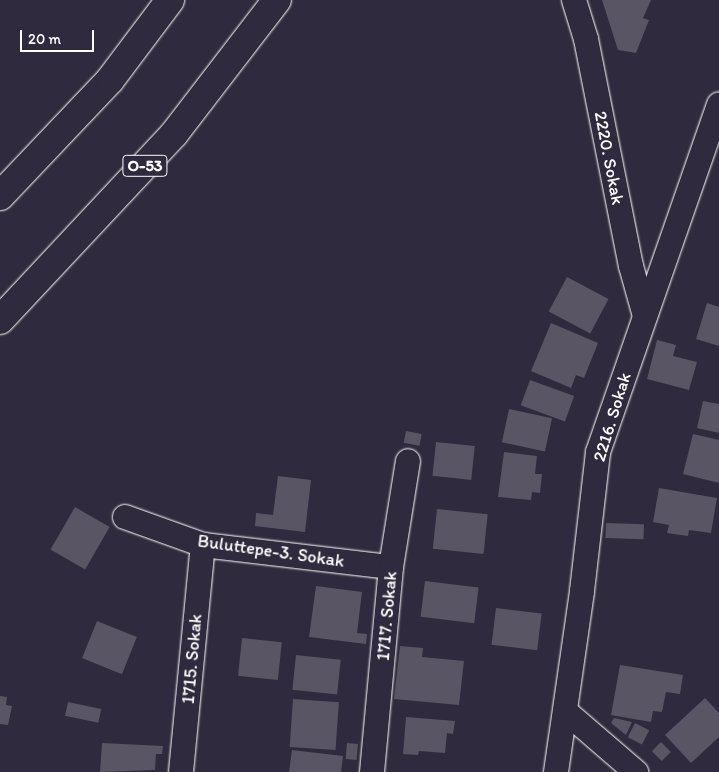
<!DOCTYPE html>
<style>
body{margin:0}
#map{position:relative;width:719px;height:772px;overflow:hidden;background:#2f2a3d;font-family:Itim,sans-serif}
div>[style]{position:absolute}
.building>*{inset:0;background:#595564;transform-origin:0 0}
.roads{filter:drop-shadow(0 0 1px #fff) drop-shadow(0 0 1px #fff)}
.minor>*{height:24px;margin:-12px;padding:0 12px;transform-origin:12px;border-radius:12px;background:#2f2a3d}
.highway>*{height:28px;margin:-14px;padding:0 14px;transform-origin:14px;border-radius:14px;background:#2f2a3d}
span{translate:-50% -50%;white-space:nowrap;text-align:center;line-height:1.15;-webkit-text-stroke:4.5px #2f2a3d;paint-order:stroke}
.shield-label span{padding:1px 4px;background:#2f2a3d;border:1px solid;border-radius:4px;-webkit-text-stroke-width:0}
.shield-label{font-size:16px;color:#fff;font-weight:700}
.street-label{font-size:18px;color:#fff}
.scale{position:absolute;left:20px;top:30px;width:74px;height:22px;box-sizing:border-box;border:2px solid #fff;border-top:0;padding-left:6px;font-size:15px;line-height:18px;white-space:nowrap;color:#fff;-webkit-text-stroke:4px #2f2a3d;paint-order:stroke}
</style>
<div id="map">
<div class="building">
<div style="clip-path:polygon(602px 0,651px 0,643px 18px,649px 20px,636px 53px,618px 50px)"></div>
<div style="left:567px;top:277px;width:47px;height:39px;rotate:28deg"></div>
<div style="clip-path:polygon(707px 303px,719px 307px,719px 346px,696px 339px)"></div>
<div style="clip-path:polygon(551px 323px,598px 343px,584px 378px,576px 375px,571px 388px,531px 371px)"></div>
<div style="clip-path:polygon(657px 340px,676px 345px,673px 356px,697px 362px,689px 390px,647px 379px)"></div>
<div style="left:530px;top:380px;width:47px;height:27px;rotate:20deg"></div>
<div style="clip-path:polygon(703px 401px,719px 404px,719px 433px,697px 428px)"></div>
<div style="left:509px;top:409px;width:44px;height:34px;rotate:12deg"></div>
<div style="left:406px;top:431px;width:16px;height:12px;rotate:11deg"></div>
<div style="clip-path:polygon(693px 434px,719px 440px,719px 483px,683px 474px)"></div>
<div style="left:436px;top:442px;width:39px;height:34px;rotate:6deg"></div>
<div style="clip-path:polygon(504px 452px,537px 456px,535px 474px,542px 474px,540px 493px,532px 492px,531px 500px,498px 497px)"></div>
<div style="clip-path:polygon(278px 476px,311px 480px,305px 532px,255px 526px,256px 513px,273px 515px)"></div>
<div style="clip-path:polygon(659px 488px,717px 498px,711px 533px,689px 530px,688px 536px,667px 533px,669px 525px,653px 522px)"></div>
<div style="left:75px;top:507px;width:40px;height:49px;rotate:30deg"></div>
<div style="left:437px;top:509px;width:51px;height:40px;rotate:6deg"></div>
<div style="left:606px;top:523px;width:38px;height:15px;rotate:2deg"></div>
<div style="left:425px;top:581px;width:54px;height:36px;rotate:7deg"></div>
<div style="clip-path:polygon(316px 586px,362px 592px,357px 633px,367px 634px,366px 644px,309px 637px)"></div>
<div style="left:496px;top:608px;width:46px;height:37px;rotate:7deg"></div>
<div style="left:97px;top:621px;width:43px;height:40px;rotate:22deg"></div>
<div style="left:242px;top:638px;width:40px;height:38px;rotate:6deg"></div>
<div style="clip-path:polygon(400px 646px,423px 648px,422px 657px,464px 661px,459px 705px,394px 699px)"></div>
<div style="left:296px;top:655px;width:45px;height:35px;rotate:6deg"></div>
<div style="clip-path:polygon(620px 665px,683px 675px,680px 694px,666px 692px,662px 712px,653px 711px,651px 722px,611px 715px)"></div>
<div style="clip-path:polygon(0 696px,7px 697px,6px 705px,12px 706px,8px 725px,0 724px)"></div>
<div style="clip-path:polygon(705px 698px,719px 713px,719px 737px,691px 763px,665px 735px)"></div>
<div style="left:293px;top:699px;width:46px;height:48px;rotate:4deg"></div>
<div style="left:68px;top:702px;width:34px;height:14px;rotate:12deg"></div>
<div style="clip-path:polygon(406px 717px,455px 721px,453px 734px,447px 733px,445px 753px,419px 751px,418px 755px,403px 754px)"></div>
<div style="clip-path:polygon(614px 718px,632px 722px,626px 735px,611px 723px)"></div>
<div style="left:635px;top:723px;width:16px;height:16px;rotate:27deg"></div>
<div style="left:661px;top:742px;width:14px;height:13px;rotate:45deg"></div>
<div style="clip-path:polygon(102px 743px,163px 746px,162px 754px,156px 754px,155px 770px,100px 772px)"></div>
<div style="left:347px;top:743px;width:11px;height:16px;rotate:5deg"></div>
<div style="clip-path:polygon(292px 750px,343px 756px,341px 772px,289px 772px)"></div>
</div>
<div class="roads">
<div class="minor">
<div style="left:574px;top:0;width:41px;rotate:72.9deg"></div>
<div style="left:586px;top:39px;width:231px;rotate:78.8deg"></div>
<div style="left:631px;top:266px;width:52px;rotate:74.4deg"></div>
<div style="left:125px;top:517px;width:83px;rotate:19.7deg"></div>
<div style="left:203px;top:545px;width:189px;rotate:6.7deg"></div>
<div style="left:565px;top:711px;width:94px;rotate:40.7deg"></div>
<div style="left:181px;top:772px;width:228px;rotate:-84.5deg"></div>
<div style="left:372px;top:772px;width:206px;rotate:-84.7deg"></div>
<div style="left:391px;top:567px;width:107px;rotate:-80.9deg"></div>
<div style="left:556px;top:772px;width:183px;rotate:-81.8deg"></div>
<div style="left:582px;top:591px;width:140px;rotate:-83.4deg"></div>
<div style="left:598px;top:452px;width:368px;rotate:-70.8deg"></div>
</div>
<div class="highway">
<div style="left:0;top:196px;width:160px;rotate:-46.5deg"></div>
<div style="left:110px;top:80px;width:100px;rotate:-53.1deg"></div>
<div style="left:0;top:320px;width:255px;rotate:-46.9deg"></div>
<div style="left:174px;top:134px;width:169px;rotate:-52.5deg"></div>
</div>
</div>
<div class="shield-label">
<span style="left:145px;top:166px">O-53</span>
</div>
<div class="street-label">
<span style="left:609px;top:158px;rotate:79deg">2220. Sokak</span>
<span style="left:612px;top:417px;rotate:-73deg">2216. Sokak</span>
<span style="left:271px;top:551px;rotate:8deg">Buluttepe-3. Sokak</span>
<span style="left:387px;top:616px;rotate:-85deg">1717. Sokak</span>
<span style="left:192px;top:659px;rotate:-85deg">1715. Sokak</span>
</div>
<div class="scale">20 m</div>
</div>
